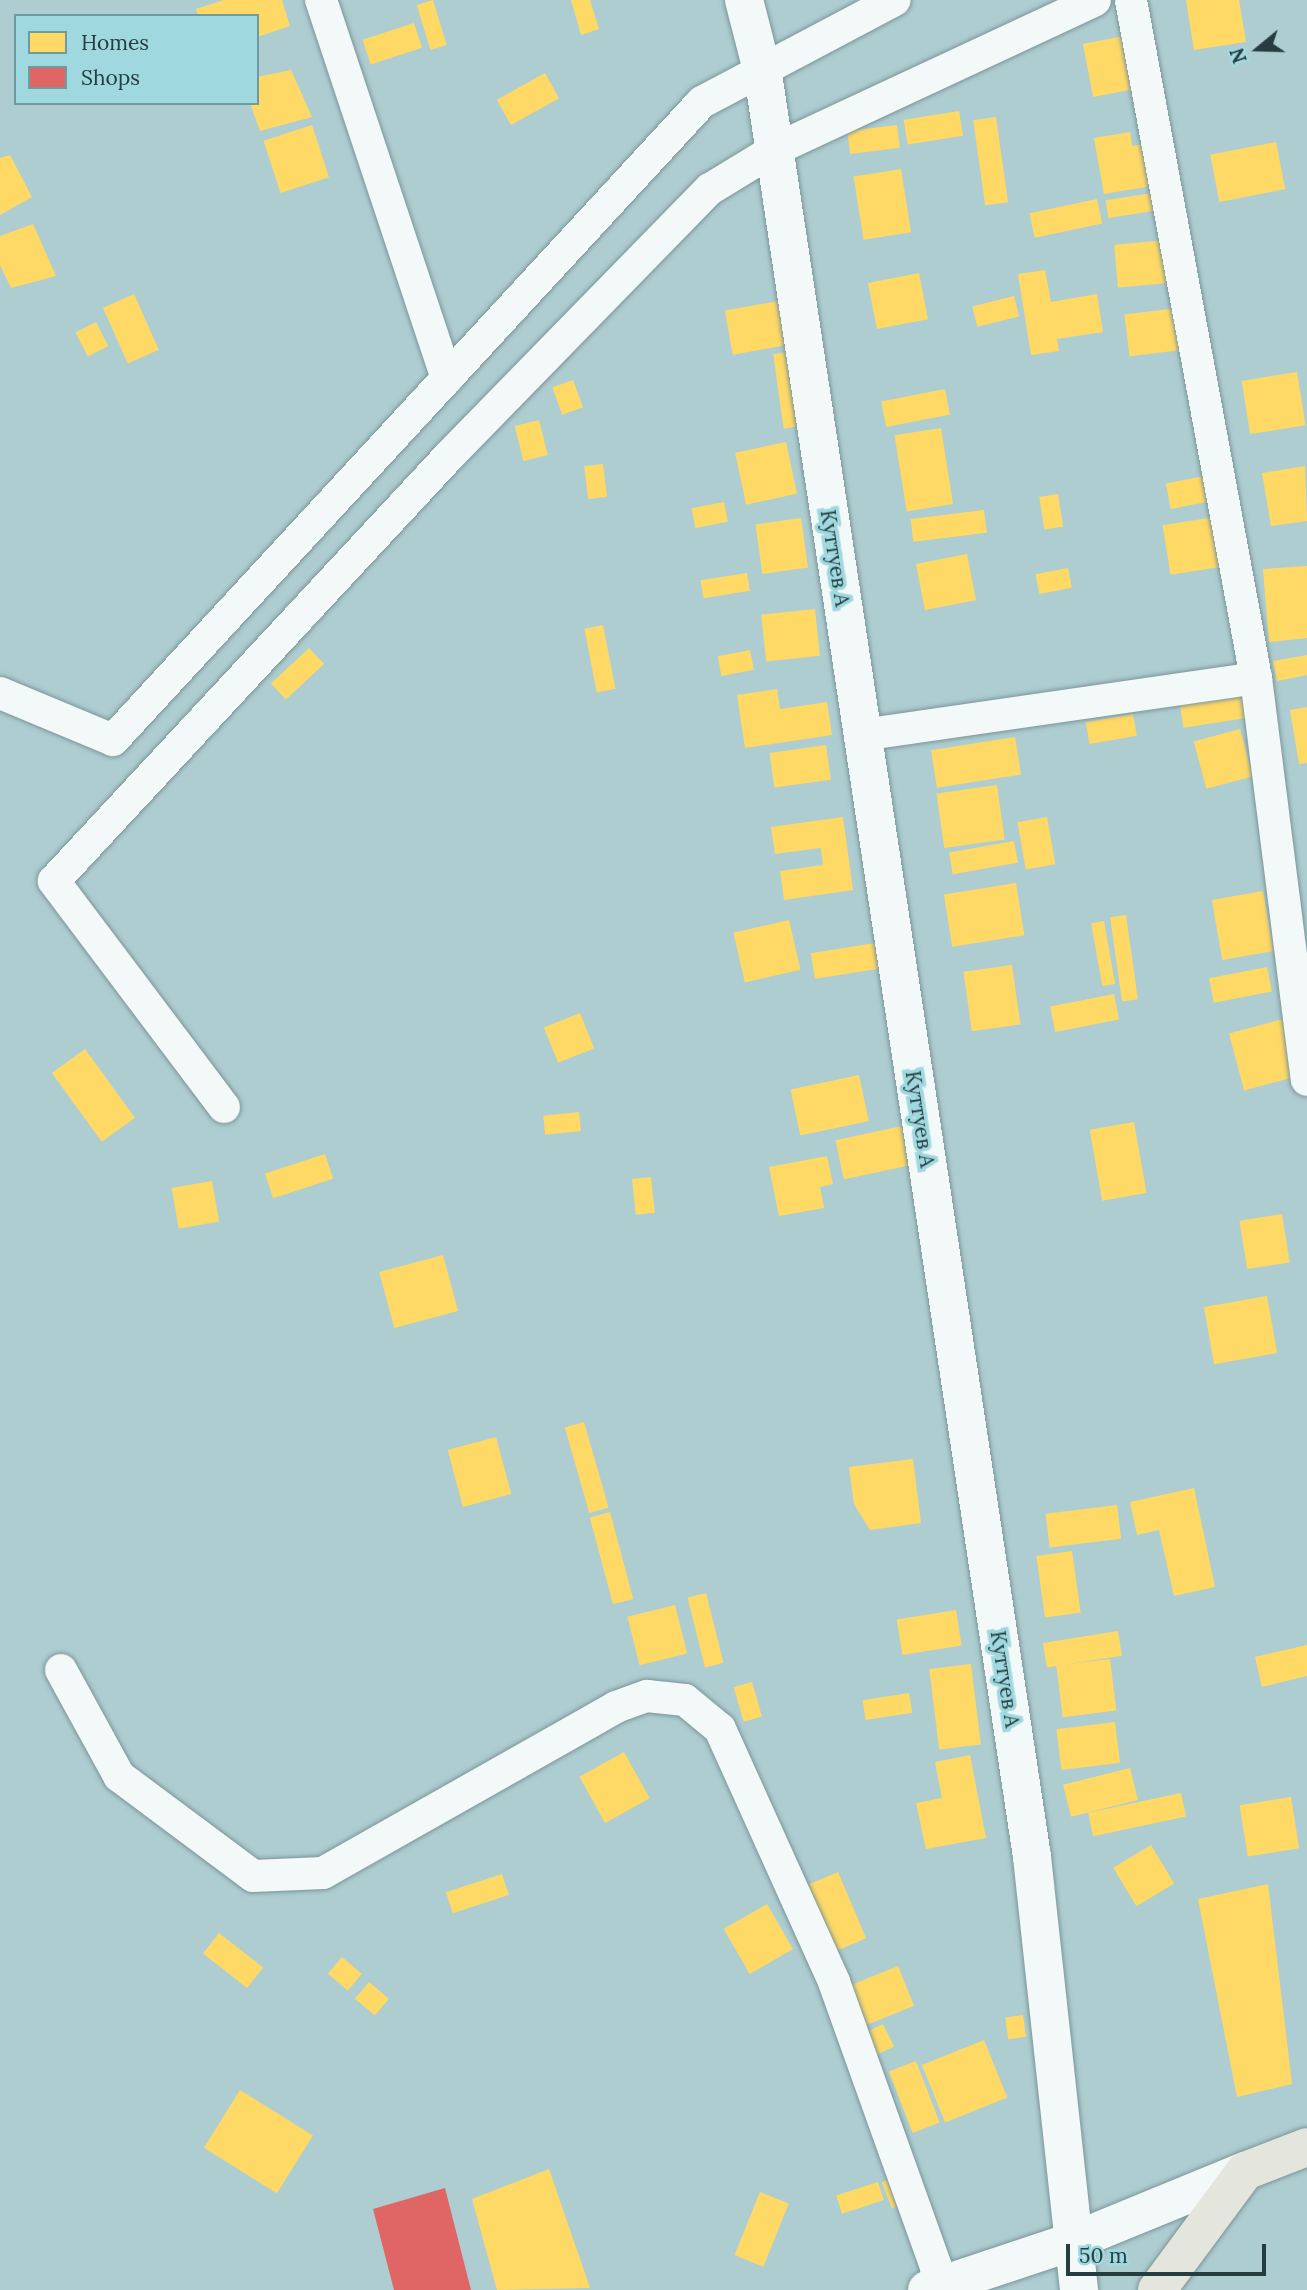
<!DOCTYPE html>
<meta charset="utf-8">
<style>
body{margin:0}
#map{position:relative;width:1307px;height:2290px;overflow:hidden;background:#aecdd1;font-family:Lora,serif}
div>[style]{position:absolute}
.homes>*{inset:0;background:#ffd966;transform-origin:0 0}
.shops>*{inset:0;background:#e06666}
.roads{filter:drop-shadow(0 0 2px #7c9598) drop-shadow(0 0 2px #7c9598)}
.street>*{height:32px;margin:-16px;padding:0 16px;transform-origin:16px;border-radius:16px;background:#f3f8f8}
.secondary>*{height:38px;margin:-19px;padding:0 19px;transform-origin:19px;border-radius:19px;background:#f3f8f8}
.primary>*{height:38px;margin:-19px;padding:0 19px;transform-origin:19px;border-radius:19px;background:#e4e5dc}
span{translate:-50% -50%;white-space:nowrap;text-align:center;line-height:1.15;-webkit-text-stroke:7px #a0d8df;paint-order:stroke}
.street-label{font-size:21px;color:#253d3f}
.legend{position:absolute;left:14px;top:14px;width:245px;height:91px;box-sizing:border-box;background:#a0d8df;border:2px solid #6f9a9f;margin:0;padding:9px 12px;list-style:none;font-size:21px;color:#253d3f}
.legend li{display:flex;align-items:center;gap:14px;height:35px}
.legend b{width:35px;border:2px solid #6f9a9f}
.north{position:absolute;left:1223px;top:14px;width:70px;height:70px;-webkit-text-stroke:5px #a0d8df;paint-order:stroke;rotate:251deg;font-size:19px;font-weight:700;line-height:28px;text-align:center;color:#253d3f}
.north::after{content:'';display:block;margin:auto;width:24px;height:32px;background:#253d3f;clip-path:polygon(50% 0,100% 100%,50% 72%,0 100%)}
.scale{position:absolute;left:1066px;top:2244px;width:200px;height:32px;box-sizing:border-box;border:4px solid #253d3f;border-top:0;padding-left:9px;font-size:21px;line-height:24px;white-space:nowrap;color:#253d3f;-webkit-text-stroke:5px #a0d8df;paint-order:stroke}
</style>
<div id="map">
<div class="homes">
<div style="clip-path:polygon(224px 0,282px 0,290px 26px,257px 37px,257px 16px,198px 16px,196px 9px)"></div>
<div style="left:433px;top:0;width:47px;height:17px;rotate:73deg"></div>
<div style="clip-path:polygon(571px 0,590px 0,599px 29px,581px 35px)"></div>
<div style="clip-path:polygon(1186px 0,1239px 0,1246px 42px,1194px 50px)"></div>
<div style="left:414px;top:23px;width:26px;height:54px;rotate:72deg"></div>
<div style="left:1129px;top:35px;width:54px;height:47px;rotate:79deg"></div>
<div style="clip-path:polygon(291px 70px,312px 117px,260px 131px,250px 103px,257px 103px,257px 77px)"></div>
<div style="left:545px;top:73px;width:29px;height:55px;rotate:61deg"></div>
<div style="left:959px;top:111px;width:25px;height:56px;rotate:81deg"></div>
<div style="left:996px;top:117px;width:86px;height:23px;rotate:82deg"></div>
<div style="left:312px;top:125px;width:55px;height:51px;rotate:72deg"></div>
<div style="left:897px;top:125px;width:23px;height:50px;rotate:83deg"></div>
<div style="clip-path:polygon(1130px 132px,1132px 146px,1150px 143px,1158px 185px,1104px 194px,1094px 138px)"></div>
<div style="left:1276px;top:142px;width:48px;height:67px;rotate:79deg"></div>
<div style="clip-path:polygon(10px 155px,32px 197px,0 215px,0 158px)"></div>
<div style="left:901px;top:169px;width:64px;height:48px;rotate:81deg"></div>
<div style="left:1158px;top:192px;width:18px;height:53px;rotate:81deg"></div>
<div style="left:1097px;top:199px;width:25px;height:69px;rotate:78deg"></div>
<div style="clip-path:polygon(33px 224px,56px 276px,11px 288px,0 265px,0 236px)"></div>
<div style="left:1168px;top:240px;width:43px;height:54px;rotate:85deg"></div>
<div style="clip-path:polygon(1045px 270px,1051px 302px,1097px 294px,1103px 332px,1057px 339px,1059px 351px,1031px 355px,1018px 274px)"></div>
<div style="left:919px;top:273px;width:47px;height:52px;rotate:79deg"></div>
<div style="left:134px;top:294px;width:61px;height:34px;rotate:66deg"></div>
<div style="left:1014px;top:296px;width:21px;height:43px;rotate:76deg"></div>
<div style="left:784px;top:300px;width:45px;height:60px;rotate:80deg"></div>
<div style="left:1178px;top:308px;width:42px;height:54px;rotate:83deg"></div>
<div style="left:96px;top:322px;width:27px;height:23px;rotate:63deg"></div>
<div style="left:796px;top:351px;width:75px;height:23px;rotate:82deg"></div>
<div style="left:1297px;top:372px;width:54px;height:56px;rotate:81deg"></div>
<div style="left:573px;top:380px;width:29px;height:22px;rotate:70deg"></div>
<div style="left:945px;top:389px;width:26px;height:65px;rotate:79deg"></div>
<div style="left:539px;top:420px;width:36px;height:25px;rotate:76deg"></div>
<div style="left:941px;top:428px;width:77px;height:47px;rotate:81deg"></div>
<div style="left:786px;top:442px;width:53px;height:52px;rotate:78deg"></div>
<div style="left:603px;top:464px;width:33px;height:19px;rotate:83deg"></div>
<div style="clip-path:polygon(1305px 466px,1307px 521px,1271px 526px,1262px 473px)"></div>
<div style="left:1209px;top:475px;width:26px;height:44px;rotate:79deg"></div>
<div style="left:1058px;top:494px;width:33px;height:19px;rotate:81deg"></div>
<div style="left:724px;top:502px;width:20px;height:33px;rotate:79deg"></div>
<div style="left:984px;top:510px;width:23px;height:74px;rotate:83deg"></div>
<div style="left:1215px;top:517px;width:50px;height:53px;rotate:81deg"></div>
<div style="left:801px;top:518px;width:50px;height:46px;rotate:82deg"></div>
<div style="left:967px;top:554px;width:47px;height:52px;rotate:79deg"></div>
<div style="clip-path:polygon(1307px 566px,1307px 638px,1269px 642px,1263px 569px)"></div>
<div style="left:1068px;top:568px;width:20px;height:33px;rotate:79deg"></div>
<div style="left:747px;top:573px;width:18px;height:47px;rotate:81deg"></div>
<div style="left:815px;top:609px;width:47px;height:54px;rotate:84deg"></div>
<div style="left:603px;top:625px;width:65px;height:19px;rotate:79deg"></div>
<div style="left:309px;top:648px;width:22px;height:52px;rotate:47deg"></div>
<div style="left:750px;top:650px;width:20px;height:33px;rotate:79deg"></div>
<div style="clip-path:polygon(1307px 655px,1307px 675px,1277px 681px,1273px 661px)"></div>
<div style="left:1243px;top:688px;width:30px;height:65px;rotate:81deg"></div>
<div style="clip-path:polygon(777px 689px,780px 709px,827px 702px,832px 735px,745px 748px,737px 695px)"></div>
<div style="clip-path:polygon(1307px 707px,1307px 763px,1299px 764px,1290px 710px)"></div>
<div style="left:1133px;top:714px;width:22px;height:48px;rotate:80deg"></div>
<div style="left:1240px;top:729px;width:49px;height:48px;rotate:75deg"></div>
<div style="left:1015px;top:737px;width:38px;height:85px;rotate:81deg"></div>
<div style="left:826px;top:745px;width:35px;height:57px;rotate:82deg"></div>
<div style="left:997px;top:785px;width:55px;height:61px;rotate:82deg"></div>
<div style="clip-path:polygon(843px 817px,853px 890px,784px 900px,780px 871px,823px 865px,821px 848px,775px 854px,771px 827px)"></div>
<div style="left:1047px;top:817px;width:48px;height:30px;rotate:80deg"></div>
<div style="left:1014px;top:841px;width:22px;height:66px;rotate:80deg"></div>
<div style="left:1016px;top:883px;width:53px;height:73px;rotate:81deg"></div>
<div style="left:1263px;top:891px;width:61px;height:52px;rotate:80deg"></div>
<div style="left:1126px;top:915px;width:85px;height:16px;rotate:82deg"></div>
<div style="left:789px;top:920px;width:51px;height:57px;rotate:77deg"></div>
<div style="left:1104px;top:921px;width:64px;height:13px;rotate:80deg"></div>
<div style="left:875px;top:943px;width:26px;height:65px;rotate:81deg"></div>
<div style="left:1012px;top:965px;width:60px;height:49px;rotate:82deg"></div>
<div style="left:1267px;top:967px;width:25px;height:59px;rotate:79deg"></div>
<div style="left:1114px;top:994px;width:26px;height:65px;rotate:79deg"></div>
<div style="left:580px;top:1013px;width:38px;height:39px;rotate:68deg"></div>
<div style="left:1283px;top:1019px;width:59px;height:56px;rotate:75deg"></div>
<div style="left:85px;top:1049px;width:85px;height:41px;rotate:54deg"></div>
<div style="left:859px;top:1075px;width:47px;height:70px;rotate:78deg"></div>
<div style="left:579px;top:1112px;width:19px;height:36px;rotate:84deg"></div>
<div style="left:1134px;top:1122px;width:72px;height:45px;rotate:80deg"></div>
<div style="left:902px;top:1126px;width:40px;height:68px;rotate:78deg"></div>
<div style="left:325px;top:1154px;width:26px;height:63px;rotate:72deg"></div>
<div style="clip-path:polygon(827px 1156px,833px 1184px,820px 1187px,824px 1208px,779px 1216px,769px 1167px)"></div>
<div style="left:651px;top:1177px;width:36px;height:19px;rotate:84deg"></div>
<div style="left:212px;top:1181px;width:41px;height:41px;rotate:80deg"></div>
<div style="left:1282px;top:1214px;width:49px;height:43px;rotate:81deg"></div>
<div style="left:443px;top:1255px;width:58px;height:66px;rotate:75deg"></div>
<div style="left:1267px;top:1296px;width:58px;height:64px;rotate:80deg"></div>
<div style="left:584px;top:1422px;width:89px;height:20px;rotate:74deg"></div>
<div style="left:496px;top:1437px;width:59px;height:50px;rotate:75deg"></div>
<div style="clip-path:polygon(913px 1459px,921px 1523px,870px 1530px,854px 1504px,849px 1467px)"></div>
<div style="clip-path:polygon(1194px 1488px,1215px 1587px,1174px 1596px,1159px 1530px,1137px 1535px,1130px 1502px)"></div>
<div style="left:1117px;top:1505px;width:34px;height:72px;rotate:83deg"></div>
<div style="left:610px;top:1512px;width:90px;height:21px;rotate:75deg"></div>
<div style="left:1072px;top:1551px;width:62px;height:36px;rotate:82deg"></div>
<div style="left:706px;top:1593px;width:72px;height:19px;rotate:76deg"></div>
<div style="left:675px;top:1605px;width:50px;height:49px;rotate:76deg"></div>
<div style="left:956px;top:1610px;width:36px;height:60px;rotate:81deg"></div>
<div style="left:1118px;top:1631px;width:25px;height:76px;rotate:81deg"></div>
<div style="clip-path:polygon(1307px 1645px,1307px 1676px,1262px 1687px,1255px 1657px)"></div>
<div style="left:1110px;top:1659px;width:52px;height:54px;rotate:83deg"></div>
<div style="left:971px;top:1664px;width:81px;height:42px;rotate:83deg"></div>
<div style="left:752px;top:1682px;width:36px;height:19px;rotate:74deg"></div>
<div style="left:909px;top:1693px;width:20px;height:47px;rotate:81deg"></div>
<div style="left:1115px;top:1722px;width:41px;height:59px;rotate:83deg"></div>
<div style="left:624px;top:1752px;width:53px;height:51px;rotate:61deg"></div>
<div style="clip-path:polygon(970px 1755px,986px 1838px,926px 1849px,916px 1803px,942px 1798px,935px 1762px)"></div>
<div style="left:1130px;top:1768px;width:33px;height:69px;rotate:76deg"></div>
<div style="left:1181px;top:1793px;width:24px;height:95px;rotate:78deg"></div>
<div style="left:1291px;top:1797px;width:52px;height:52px;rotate:81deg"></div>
<div style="left:1151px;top:1845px;width:45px;height:44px;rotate:59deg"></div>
<div style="left:838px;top:1872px;width:72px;height:39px;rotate:67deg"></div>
<div style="left:502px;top:1874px;width:22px;height:59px;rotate:72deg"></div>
<div style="clip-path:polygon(1268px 1884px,1292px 2084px,1237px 2097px,1198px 1899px)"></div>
<div style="left:767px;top:1904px;width:52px;height:50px;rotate:60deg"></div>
<div style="left:219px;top:1933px;width:56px;height:26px;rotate:38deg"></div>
<div style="left:342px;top:1957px;width:26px;height:22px;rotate:40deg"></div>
<div style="left:898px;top:1966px;width:43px;height:56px;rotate:68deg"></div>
<div style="left:369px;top:1982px;width:26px;height:22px;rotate:40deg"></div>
<div style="left:1023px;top:2015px;width:22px;height:18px;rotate:82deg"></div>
<div style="left:883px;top:2024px;width:25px;height:20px;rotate:64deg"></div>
<div style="left:984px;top:2040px;width:62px;height:67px;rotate:68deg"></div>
<div style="left:916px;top:2061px;width:66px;height:29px;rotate:69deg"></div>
<div style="left:240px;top:2090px;width:86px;height:68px;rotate:32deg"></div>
<div style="clip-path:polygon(549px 2169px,590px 2288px,497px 2290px,472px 2199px)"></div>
<div style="left:893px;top:2178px;width:28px;height:12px;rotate:69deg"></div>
<div style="left:878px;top:2182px;width:19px;height:44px;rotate:72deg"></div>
<div style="left:760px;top:2192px;width:31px;height:68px;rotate:22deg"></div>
</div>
<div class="shops">
<div style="clip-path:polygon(445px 2188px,471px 2290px,394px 2290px,373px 2209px)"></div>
</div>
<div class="roads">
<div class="street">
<div style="left:321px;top:0;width:399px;rotate:71.6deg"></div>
<div style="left:1256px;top:678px;width:405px;rotate:82.8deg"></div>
<div style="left:0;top:693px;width:122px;rotate:22.6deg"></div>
<div style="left:113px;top:740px;width:868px;rotate:-47.29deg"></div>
<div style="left:702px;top:102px;width:218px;rotate:-27.9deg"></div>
<div style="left:862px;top:735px;width:398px;rotate:-8.2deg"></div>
<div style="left:1256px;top:678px;width:689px;rotate:-100.45deg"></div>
<div style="left:224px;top:1107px;width:283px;rotate:-127deg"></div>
<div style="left:54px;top:881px;width:582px;rotate:-47.09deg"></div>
<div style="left:450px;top:455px;width:372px;rotate:-45.7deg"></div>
<div style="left:710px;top:189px;width:75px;rotate:-31.4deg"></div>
<div style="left:774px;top:150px;width:354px;rotate:-25deg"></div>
<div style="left:61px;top:1670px;width:121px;rotate:61.3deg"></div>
<div style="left:119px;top:1776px;width:167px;rotate:36.7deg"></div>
<div style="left:253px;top:1876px;width:70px;rotate:-2.5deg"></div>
<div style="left:323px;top:1873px;width:337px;rotate:-29.5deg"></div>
<div style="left:616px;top:1707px;width:33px;rotate:-20deg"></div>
<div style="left:647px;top:1696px;width:38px;rotate:6deg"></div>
<div style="left:685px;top:1700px;width:45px;rotate:39.6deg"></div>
<div style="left:720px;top:1729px;width:277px;rotate:65.7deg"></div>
<div style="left:834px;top:1982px;width:303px;rotate:70.3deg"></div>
<div style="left:936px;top:2267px;width:19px;rotate:84deg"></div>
</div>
<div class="secondary">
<div style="left:744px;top:0;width:76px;rotate:75.6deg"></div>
<div style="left:763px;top:74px;width:1803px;rotate:81.42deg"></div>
<div style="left:1032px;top:1857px;width:436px;rotate:83.8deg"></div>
<div style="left:927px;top:2290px;width:155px;rotate:-18.4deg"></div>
<div style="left:1074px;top:2241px;width:185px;rotate:-22.3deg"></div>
</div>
<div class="primary">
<div style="left:1157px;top:2290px;width:148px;rotate:-53.5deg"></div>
<div style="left:1245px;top:2171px;width:66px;rotate:-21.2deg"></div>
</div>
</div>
<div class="street-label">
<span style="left:835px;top:558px;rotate:81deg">Куттуев А</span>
<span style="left:920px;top:1119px;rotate:81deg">Куттуев А</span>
<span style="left:1005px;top:1679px;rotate:81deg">Куттуев А</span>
</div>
<ul class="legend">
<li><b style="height:19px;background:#ffd966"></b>Homes</li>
<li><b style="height:19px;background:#e06666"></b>Shops</li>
</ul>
<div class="north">N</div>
<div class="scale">50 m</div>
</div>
